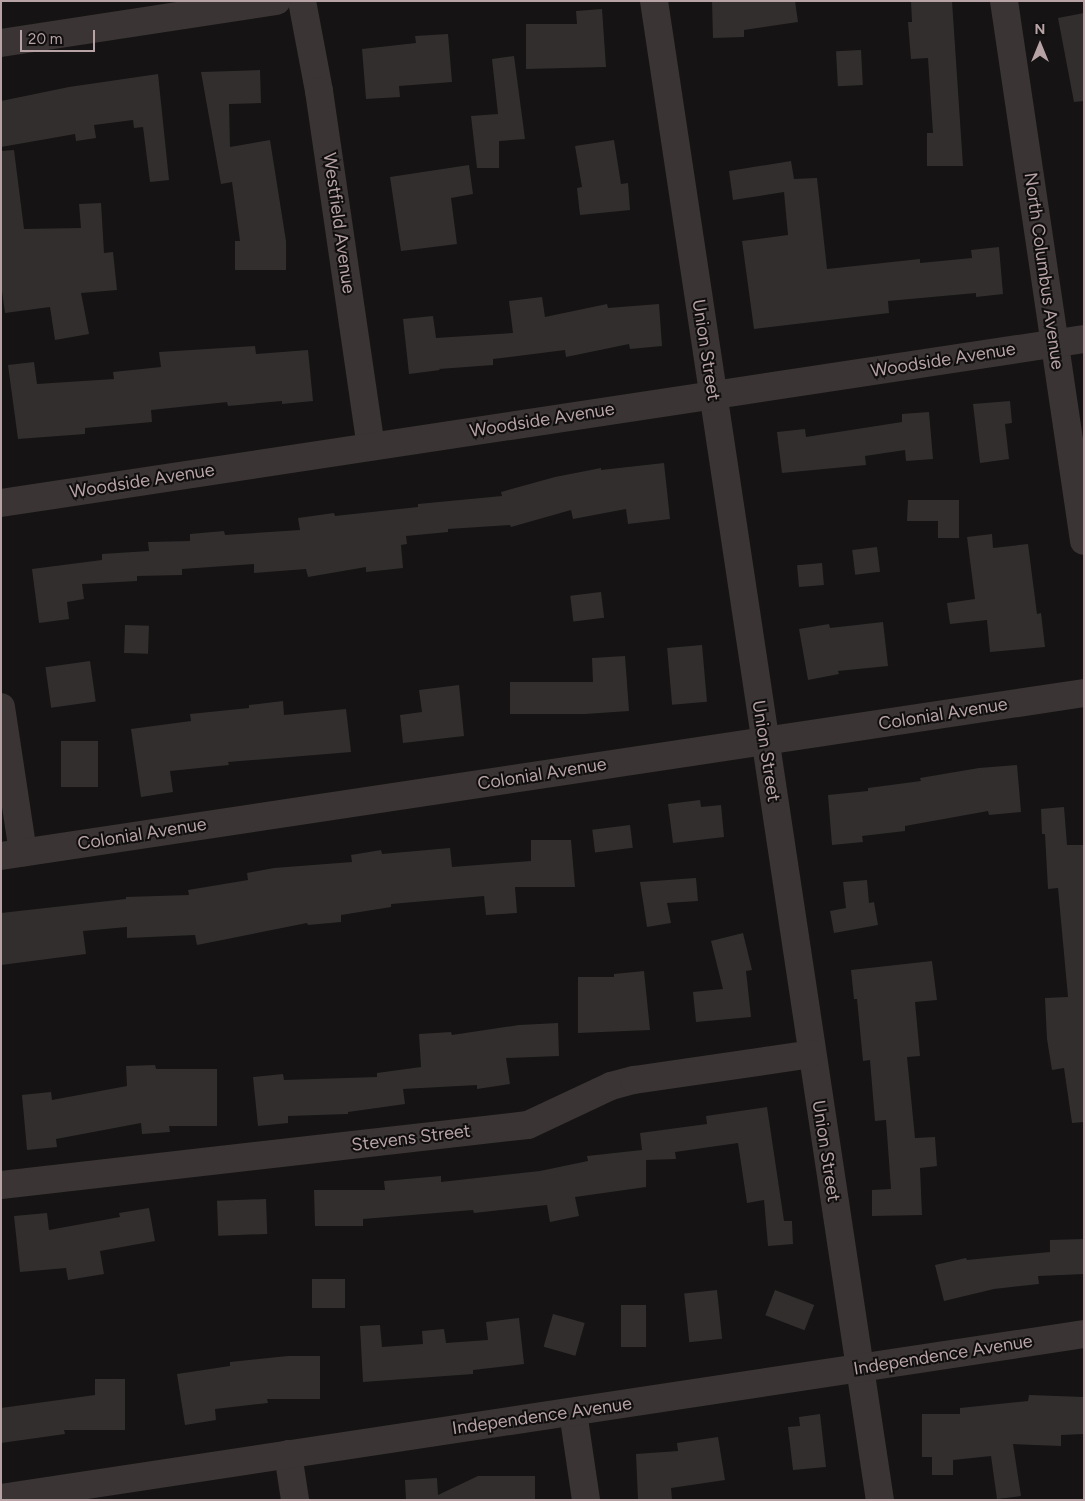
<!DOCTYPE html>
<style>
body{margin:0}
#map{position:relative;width:1085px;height:1501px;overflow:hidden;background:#151313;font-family:Figtree,sans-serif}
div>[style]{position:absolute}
.building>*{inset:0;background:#322e2e;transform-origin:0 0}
.street>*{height:28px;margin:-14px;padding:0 14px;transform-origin:14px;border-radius:14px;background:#3a3434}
span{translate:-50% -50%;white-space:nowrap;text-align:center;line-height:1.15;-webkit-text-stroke:4px #100e0e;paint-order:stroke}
.street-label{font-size:18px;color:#b7a3a6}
.frame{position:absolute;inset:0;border:2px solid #b7a3a6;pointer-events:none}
.north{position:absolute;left:1015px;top:20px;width:50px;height:50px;-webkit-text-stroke:4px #100e0e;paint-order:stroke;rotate:0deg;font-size:14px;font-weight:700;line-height:20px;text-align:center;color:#b7a3a6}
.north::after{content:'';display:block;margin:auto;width:18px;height:22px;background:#b7a3a6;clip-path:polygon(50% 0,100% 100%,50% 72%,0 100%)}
.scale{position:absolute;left:20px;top:30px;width:75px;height:22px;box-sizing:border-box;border:2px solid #b7a3a6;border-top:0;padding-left:6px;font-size:15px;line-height:18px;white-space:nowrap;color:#b7a3a6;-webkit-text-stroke:4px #100e0e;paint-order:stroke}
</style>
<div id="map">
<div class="building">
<div style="clip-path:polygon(712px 1px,795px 1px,798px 22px,744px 30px,744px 37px,713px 38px)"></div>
<div style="clip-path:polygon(911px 1px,952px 1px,963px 166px,927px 166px,927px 133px,933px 133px,928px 58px,911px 59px,908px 22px,912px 22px)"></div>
<div style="clip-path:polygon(602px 9px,606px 67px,526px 69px,526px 24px,577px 24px,576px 11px)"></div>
<div style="clip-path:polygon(1084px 13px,1084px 101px,1074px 102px,1058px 18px)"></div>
<div style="clip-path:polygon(448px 34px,452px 82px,399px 86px,400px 97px,366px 99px,362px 49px,416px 43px,415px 36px)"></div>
<div style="left:861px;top:50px;width:35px;height:25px;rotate:87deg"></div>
<div style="clip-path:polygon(514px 56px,525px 139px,499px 141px,499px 168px,477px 168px,471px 116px,498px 114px,492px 59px)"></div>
<div style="clip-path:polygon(260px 70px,261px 103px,229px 104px,230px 147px,270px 140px,286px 241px,286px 270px,235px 270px,235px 241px,240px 241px,232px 182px,221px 184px,201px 72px)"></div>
<div style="clip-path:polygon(158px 74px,169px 180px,150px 182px,143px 127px,134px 128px,133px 120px,94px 125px,96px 138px,76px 141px,75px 134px,1px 147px,1px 101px,69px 87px)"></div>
<div style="clip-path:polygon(614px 140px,621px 184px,628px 183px,630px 210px,580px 215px,577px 188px,582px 187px,575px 146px)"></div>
<div style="clip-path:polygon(14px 150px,24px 229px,81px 228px,79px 204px,101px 203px,104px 253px,113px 252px,117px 290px,81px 293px,89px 334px,55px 340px,50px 307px,5px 313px,1px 283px,1px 151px)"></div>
<div style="clip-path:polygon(791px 161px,794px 179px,817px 178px,827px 269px,920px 259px,920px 263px,972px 258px,971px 250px,999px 247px,1003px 294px,976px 297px,976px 293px,888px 301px,889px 313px,754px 329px,742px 241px,788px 235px,784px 192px,733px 200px,729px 171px)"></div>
<div style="clip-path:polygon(469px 165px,473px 194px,451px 198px,457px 244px,401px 251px,390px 177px)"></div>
<div style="clip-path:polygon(542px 297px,545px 317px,607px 304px,608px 308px,659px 304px,662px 346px,630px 349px,629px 344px,566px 357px,565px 350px,493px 359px,493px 365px,439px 369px,440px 370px,409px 374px,403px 319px,433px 316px,436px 338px,513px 333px,509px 301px)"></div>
<div style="clip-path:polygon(255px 346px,256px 354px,308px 350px,313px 401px,282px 404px,282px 401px,228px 406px,227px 402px,151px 410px,152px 422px,85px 428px,85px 434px,18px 439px,8px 365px,34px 362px,37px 384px,114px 379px,113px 372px,161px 367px,159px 352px)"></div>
<div style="clip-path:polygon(1010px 401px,1012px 423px,1005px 424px,1009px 459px,980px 463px,973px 404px)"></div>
<div style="clip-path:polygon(929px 412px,933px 459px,906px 461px,905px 450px,865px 456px,866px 465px,782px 473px,777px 432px,805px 429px,806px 437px,902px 422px,902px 414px)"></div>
<div style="clip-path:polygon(664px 463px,670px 519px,628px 524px,626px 509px,573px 519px,571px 510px,511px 527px,510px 525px,448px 529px,448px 532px,406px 536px,407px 544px,401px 545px,403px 568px,366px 572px,366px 567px,308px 577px,306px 569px,254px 573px,254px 564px,182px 569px,182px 575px,137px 576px,137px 581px,82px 584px,84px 599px,67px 602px,69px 619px,39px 623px,32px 569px,102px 560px,102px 554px,149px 551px,148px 542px,190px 541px,190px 534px,224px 531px,225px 535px,300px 530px,298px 518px,334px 513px,335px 516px,418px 507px,418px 504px,502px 496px,501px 492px,555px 477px,601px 468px,601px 470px)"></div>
<div style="clip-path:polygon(908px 500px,959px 500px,959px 538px,938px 538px,938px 521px,907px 521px)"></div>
<div style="clip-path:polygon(992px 534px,993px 548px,1028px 544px,1037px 614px,1041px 613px,1045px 647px,990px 652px,987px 620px,950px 624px,947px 603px,975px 599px,967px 537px)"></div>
<div style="left:877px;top:547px;width:25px;height:25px;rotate:83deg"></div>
<div style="left:822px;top:563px;width:22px;height:25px;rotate:85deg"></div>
<div style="left:601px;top:592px;width:26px;height:31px;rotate:83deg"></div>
<div style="clip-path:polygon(883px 622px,888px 666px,838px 671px,839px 674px,808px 680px,799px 629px,829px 624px,830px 628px)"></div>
<div style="left:125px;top:625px;width:24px;height:28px;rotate:2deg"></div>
<div style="left:702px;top:645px;width:57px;height:35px;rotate:85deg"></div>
<div style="clip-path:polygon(625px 656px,629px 711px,585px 714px,510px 714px,510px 682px,593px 682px,592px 658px)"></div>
<div style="left:90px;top:661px;width:41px;height:45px;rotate:82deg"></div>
<div style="clip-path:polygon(459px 685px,464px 736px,403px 743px,400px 715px,422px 712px,419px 690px)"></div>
<div style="clip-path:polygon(283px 701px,284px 715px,346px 709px,351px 752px,228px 762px,229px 765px,170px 771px,173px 792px,141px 797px,131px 729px,191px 721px,190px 714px,249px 708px,249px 705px)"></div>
<div style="left:61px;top:741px;width:37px;height:46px"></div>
<div style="clip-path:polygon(1017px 765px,1021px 812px,989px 815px,988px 811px,905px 826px,905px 831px,862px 836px,863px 842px,832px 845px,828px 795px,868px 791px,868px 788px,921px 781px,920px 778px,979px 768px)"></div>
<div style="clip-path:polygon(700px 800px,701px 807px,721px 805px,724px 837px,673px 843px,668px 804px)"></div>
<div style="clip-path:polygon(1064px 807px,1067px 845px,1084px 845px,1084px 1122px,1072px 1123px,1064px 1068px,1052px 1070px,1047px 1039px,1045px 998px,1068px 997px,1058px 888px,1048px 889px,1045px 834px,1042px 834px,1041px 809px)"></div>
<div style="left:630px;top:825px;width:23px;height:38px;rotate:83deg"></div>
<div style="clip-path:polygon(531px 840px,571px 840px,575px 887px,515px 887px,517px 913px,486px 915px,484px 896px,391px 904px,391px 907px,341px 915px,341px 922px,308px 925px,307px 923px,197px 945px,195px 935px,127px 938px,127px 927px,83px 931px,86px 954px,1px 965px,1px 913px,126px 899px,126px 897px,189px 895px,188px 890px,248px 880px,247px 873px,274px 868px,352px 862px,351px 855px,381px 850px,382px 854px,450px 848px,452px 867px,531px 861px)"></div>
<div style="clip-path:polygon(696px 878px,698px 901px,667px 903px,671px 923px,647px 927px,640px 882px)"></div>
<div style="clip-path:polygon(867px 880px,869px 903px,874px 902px,878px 925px,834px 933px,830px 911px,846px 908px,843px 882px)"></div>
<div style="clip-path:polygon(743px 933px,752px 970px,746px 971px,751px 1017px,696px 1022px,693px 992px,723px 989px,711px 941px)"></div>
<div style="clip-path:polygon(932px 961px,937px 1000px,915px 1002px,920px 1056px,907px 1057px,915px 1138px,935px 1137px,937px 1166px,920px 1168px,922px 1215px,872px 1216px,872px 1190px,891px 1189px,886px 1120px,875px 1121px,870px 1060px,863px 1061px,857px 999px,854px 999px,851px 970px)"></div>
<div style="clip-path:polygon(644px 971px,650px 1030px,578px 1033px,578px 977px,614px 977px,614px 974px)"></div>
<div style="clip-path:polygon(558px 1023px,559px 1056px,506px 1058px,510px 1084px,477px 1089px,477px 1085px,403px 1089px,405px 1104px,348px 1112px,348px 1114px,288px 1116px,288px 1123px,258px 1126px,253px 1077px,283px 1074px,284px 1080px,377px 1077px,377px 1073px,421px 1067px,419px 1034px,451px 1032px,452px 1035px,519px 1025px)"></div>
<div style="clip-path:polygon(155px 1065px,156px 1069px,217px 1069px,217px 1126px,169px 1126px,170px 1132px,142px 1134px,141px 1123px,56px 1139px,57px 1147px,27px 1150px,22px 1095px,51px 1092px,52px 1100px,127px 1086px,126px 1066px)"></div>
<div style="clip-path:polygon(767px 1107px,784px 1221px,792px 1221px,793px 1244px,768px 1246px,764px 1200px,747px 1203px,738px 1143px,675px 1152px,676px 1159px,646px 1160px,646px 1187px,575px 1197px,579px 1216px,550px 1222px,547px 1205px,474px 1213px,473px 1210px,363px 1219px,363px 1226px,315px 1226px,314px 1190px,385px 1190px,384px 1181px,441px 1176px,441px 1182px,540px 1171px,588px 1161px,587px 1156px,642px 1150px,640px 1133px,707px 1124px,706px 1116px)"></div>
<div style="left:266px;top:1199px;width:35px;height:49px;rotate:88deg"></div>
<div style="clip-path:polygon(149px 1208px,155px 1241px,100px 1251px,104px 1274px,68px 1280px,66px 1268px,20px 1272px,14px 1216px,47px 1213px,49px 1230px,120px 1217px,119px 1213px)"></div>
<div style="clip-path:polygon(1084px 1239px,1084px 1274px,1038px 1276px,1039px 1284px,994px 1289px,944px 1301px,935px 1265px,966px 1258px,967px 1260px,1050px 1252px,1050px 1240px)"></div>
<div style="left:312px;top:1279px;width:33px;height:29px"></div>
<div style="left:717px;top:1290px;width:49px;height:33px;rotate:84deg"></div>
<div style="left:775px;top:1290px;width:42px;height:27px;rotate:21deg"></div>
<div style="left:621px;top:1305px;width:25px;height:42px"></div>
<div style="left:553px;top:1314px;width:33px;height:34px;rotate:16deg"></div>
<div style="clip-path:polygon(519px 1318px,524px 1364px,473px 1370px,473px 1374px,363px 1382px,360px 1326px,380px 1325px,382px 1347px,423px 1344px,422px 1331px,444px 1329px,446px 1343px,488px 1340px,486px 1322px)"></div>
<div style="clip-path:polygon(288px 1356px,320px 1356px,320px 1399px,267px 1399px,268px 1403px,215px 1409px,216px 1420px,185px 1425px,177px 1374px,230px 1366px,230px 1362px)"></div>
<div style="clip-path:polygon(95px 1379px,125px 1379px,125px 1430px,64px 1430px,65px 1434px,1px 1443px,1px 1408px,95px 1395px)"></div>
<div style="clip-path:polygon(1029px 1395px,1084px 1397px,1084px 1434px,1061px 1435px,1061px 1446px,1013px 1444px,1021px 1496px,997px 1499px,991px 1456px,953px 1460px,953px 1475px,932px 1475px,932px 1457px,922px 1457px,922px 1414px,960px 1414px,960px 1408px,1028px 1401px)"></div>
<div style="clip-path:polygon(820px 1414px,826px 1467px,793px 1470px,788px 1427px,800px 1426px,799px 1417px)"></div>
<div style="clip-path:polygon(718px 1437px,725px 1480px,671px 1488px,672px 1500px,638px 1500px,636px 1454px,678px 1451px,677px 1443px)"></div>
<div style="clip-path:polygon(478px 1476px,535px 1476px,535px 1500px,406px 1500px,405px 1480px,437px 1478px,438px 1495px)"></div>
</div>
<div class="street">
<div style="left:302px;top:1px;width:92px;rotate:79.3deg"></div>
<div style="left:319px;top:91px;width:359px;rotate:81.7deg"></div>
<div style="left:654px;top:1px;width:1516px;rotate:81.43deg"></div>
<div style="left:1004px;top:1px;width:546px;rotate:81.57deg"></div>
<div style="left:1px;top:43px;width:279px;rotate:-8.7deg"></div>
<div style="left:1px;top:503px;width:1095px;rotate:-8.61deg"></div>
<div style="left:1px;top:707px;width:147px;rotate:81.4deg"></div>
<div style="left:1px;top:856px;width:1095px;rotate:-8.56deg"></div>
<div style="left:1px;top:1185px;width:530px;rotate:-6.5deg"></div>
<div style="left:528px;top:1125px;width:92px;rotate:-25.2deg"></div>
<div style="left:611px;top:1086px;width:24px;rotate:-15deg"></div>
<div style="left:634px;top:1080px;width:180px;rotate:-8.3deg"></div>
<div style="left:573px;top:1412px;width:89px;rotate:81.6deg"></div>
<div style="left:288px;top:1454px;width:47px;rotate:81.3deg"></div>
<div style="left:1px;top:1498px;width:1095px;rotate:-8.61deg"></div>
</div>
<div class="street-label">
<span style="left:339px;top:223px;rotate:82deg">Westfield Avenue</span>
<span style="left:1044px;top:271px;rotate:82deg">North Columbus Avenue</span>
<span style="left:706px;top:350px;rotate:81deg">Union Street</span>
<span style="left:943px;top:360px;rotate:-9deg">Woodside Avenue</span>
<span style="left:542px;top:420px;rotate:-9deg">Woodside Avenue</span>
<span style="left:142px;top:481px;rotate:-9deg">Woodside Avenue</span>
<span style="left:943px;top:714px;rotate:-9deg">Colonial Avenue</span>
<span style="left:766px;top:751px;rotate:81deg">Union Street</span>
<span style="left:542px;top:774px;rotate:-9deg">Colonial Avenue</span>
<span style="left:142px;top:834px;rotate:-9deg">Colonial Avenue</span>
<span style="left:411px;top:1138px;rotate:-7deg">Stevens Street</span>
<span style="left:826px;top:1151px;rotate:81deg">Union Street</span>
<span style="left:943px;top:1355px;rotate:-9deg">Independence Avenue</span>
<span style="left:542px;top:1416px;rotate:-8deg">Independence Avenue</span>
</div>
<div class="frame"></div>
<div class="north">N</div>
<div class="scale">20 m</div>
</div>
